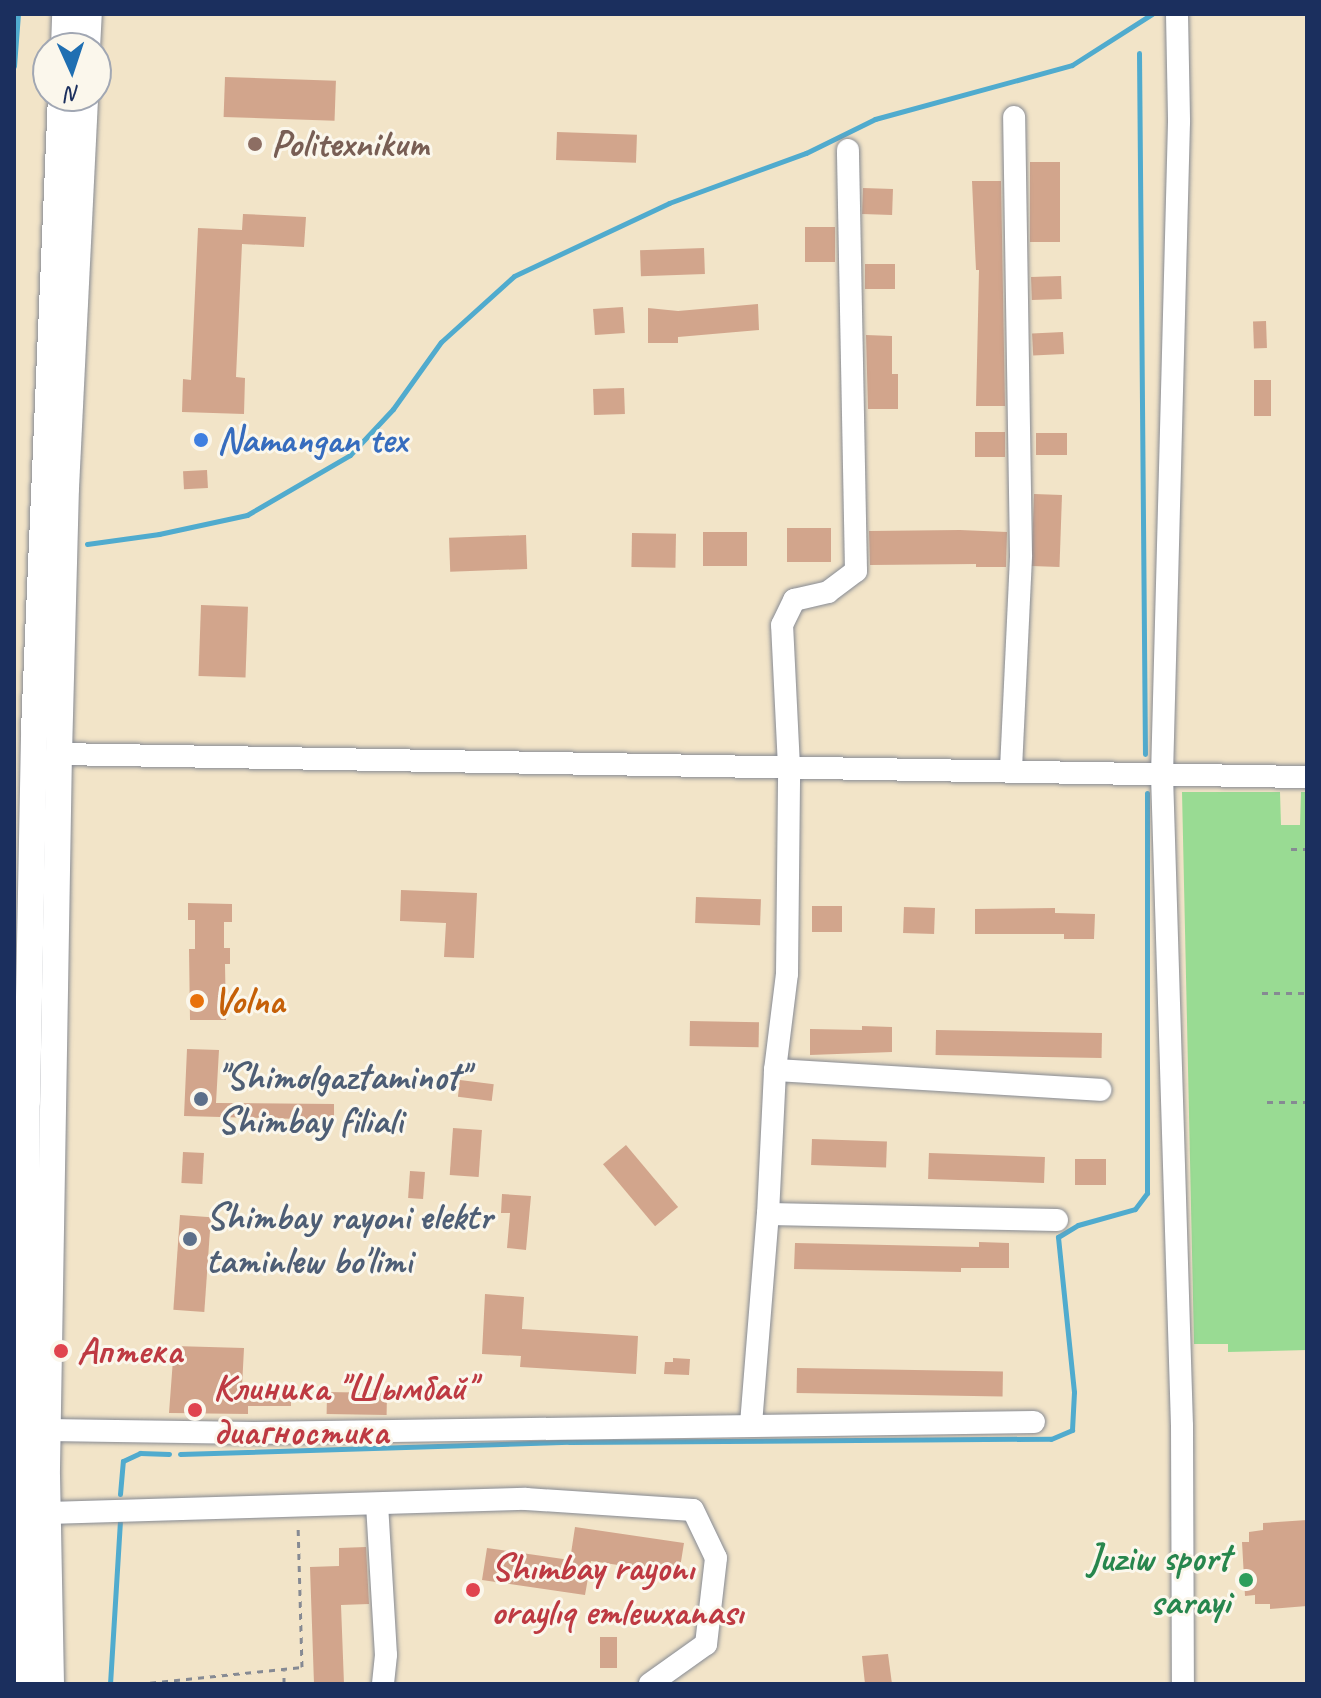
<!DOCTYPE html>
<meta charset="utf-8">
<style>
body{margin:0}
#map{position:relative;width:1321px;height:1698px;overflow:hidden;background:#f2e4c8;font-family:Caveat,sans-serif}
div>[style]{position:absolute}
.green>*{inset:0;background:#99db93}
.stream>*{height:5px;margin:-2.5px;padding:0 2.5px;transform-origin:2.5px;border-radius:2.5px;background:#50abce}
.building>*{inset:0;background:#d2a58c;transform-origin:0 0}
.path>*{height:3px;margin-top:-1.5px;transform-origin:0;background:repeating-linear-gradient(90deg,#868a93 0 6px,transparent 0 12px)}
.roads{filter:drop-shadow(0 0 2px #868a93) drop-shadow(0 0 2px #868a93)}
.minor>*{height:22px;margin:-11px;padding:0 11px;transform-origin:11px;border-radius:11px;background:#fff}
.major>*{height:26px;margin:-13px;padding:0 13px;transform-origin:13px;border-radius:13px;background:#fff}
.dots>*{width:22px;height:22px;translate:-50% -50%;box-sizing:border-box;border:4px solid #fbf7ec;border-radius:50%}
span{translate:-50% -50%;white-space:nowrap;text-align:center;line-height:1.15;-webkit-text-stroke:6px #fbf7ec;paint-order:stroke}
.education-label{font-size:38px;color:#785e54;font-weight:700}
.left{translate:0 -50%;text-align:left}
.shop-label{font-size:38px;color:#366cbe;font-weight:700}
.food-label{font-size:38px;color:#c56008;font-weight:700}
.service-label{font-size:38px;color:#4e5e75;font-weight:700}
.health-label{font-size:38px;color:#be3a42;font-weight:700}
.leisure-label{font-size:38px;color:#27864d;font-weight:700}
.right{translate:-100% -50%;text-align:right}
.frame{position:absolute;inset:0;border:16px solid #1b2f5e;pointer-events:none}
.north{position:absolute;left:32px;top:32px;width:80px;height:80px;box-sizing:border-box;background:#fbf7ec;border:2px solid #a1a7b3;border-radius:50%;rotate:177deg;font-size:22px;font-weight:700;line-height:32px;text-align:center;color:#1b2f5e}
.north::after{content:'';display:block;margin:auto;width:28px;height:36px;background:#1f6fb2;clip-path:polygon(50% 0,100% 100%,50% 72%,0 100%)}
</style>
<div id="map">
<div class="green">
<div style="clip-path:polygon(1182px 792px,1280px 792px,1281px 825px,1300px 825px,1301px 792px,1307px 792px,1307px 1350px,1228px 1352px,1228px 1344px,1194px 1344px)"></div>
</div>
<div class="stream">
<div style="left:1139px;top:53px;width:701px;rotate:89.51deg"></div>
<div style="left:14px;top:66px;width:52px;rotate:-85.6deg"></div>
<div style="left:87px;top:544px;width:73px;rotate:-7.9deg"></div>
<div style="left:159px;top:534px;width:90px;rotate:-12.2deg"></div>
<div style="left:247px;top:515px;width:119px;rotate:-30.2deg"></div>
<div style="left:350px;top:455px;width:63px;rotate:-46.9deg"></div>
<div style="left:393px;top:409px;width:82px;rotate:-54.4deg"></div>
<div style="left:441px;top:342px;width:98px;rotate:-42.1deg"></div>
<div style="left:514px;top:276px;width:171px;rotate:-25.2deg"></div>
<div style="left:669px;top:203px;width:146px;rotate:-20.1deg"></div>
<div style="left:806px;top:153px;width:77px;rotate:-26.2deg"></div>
<div style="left:875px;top:119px;width:204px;rotate:-15.3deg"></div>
<div style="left:1072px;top:65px;width:95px;rotate:-32.5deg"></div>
<div style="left:180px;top:1454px;width:389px;rotate:-1.8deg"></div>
<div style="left:569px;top:1442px;width:482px;rotate:-0.4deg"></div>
<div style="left:1051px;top:1439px;width:23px;rotate:-23deg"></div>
<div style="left:1072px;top:1430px;width:38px;rotate:-87deg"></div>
<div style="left:1074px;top:1392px;width:156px;rotate:-95.9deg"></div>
<div style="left:1058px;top:1237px;width:23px;rotate:-31deg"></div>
<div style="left:1078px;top:1225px;width:59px;rotate:-15.7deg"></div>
<div style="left:1135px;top:1209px;width:20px;rotate:-53deg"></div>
<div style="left:1147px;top:1193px;width:400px;rotate:-90deg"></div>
<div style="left:120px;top:1494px;width:33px;rotate:-85deg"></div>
<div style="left:123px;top:1461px;width:19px;rotate:-25deg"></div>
<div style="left:140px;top:1453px;width:29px;rotate:2deg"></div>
<div style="left:110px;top:1684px;width:162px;rotate:-86.5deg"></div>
</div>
<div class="building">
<div style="left:225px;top:77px;width:111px;height:40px;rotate:2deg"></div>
<div style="left:557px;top:132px;width:80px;height:28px;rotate:2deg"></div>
<div style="left:1030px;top:162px;width:30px;height:80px"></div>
<div style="clip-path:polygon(972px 181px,1001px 181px,1005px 406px,976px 406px,979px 270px,976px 270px)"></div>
<div style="left:863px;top:188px;width:30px;height:26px;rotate:2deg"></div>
<div style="clip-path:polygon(243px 214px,306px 217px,304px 247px,242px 244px,236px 377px,245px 378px,244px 414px,182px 412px,183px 379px,191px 380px,198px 228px,242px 230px)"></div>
<div style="left:805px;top:227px;width:30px;height:35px"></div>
<div style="left:704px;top:248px;width:26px;height:64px;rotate:88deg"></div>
<div style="left:865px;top:264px;width:30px;height:25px"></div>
<div style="left:1061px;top:276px;width:23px;height:30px;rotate:88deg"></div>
<div style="clip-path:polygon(758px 304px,759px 330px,678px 337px,678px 343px,648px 343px,648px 308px,678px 311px)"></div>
<div style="left:623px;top:307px;width:26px;height:30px;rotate:86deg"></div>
<div style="left:1266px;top:321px;width:27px;height:13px;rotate:88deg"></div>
<div style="left:1063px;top:332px;width:22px;height:31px;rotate:87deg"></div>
<div style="clip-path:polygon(866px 335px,892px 336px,892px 374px,898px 374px,898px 409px,868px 409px)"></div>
<div style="left:1254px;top:380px;width:17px;height:36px"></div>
<div style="left:624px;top:388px;width:26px;height:31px;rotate:88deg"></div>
<div style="left:975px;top:432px;width:30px;height:25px"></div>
<div style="left:1067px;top:433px;width:22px;height:31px;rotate:90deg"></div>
<div style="left:207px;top:470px;width:18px;height:24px;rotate:87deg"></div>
<div style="left:1062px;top:495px;width:72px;height:28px;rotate:92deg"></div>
<div style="left:787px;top:528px;width:44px;height:34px"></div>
<div style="clip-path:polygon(960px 530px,1007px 532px,1006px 567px,976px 567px,976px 564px,870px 565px,869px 531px)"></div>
<div style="left:703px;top:532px;width:44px;height:34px"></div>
<div style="left:632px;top:533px;width:44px;height:34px;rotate:1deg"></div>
<div style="left:526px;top:535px;width:34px;height:77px;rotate:88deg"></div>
<div style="left:201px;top:605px;width:47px;height:71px;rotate:2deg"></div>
<div style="clip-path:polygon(401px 890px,477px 893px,474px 958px,444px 957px,446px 923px,400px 921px)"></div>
<div style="left:696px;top:897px;width:65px;height:26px;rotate:2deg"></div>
<div style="clip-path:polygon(188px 903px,232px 904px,232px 922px,224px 922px,224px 948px,230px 948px,230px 964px,225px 964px,226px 1020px,190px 1020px,189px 949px,195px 949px,195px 920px,188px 920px)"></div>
<div style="left:812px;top:906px;width:30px;height:26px"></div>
<div style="left:904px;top:907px;width:31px;height:26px;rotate:2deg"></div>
<div style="clip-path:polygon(1055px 908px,1055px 913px,1095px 914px,1094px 939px,1064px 939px,1064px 934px,975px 934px,975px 909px)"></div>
<div style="left:690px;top:1021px;width:69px;height:25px;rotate:1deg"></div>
<div style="clip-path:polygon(862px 1026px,892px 1027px,892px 1052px,810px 1055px,810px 1029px,862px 1030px)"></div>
<div style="left:936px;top:1030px;width:166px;height:25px;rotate:1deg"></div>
<div style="clip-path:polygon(187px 1049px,219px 1050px,216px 1103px,334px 1104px,334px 1120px,184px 1116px)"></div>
<div style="left:460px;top:1080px;width:34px;height:17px;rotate:7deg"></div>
<div style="left:453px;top:1128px;width:29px;height:47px;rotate:4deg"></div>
<div style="left:812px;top:1139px;width:75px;height:26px;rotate:2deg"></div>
<div style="left:626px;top:1145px;width:81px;height:30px;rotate:50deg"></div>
<div style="left:183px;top:1152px;width:21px;height:31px;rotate:3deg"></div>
<div style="left:929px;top:1153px;width:116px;height:26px;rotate:2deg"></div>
<div style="left:1075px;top:1159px;width:31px;height:26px"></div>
<div style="left:410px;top:1171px;width:15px;height:27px;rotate:4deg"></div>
<div style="clip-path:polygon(502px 1194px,531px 1196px,526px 1250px,507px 1248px,510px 1213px,501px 1213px)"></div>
<div style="left:180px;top:1215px;width:31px;height:95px;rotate:4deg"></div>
<div style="clip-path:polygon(979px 1242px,1009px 1243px,1009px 1268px,961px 1268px,961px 1272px,794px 1269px,795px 1243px,979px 1247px)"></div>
<div style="clip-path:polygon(485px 1294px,524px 1297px,522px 1329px,638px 1336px,636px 1374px,520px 1367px,521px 1356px,482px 1354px)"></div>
<div style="clip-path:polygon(174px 1346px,244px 1348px,242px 1387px,291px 1390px,291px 1406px,248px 1406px,248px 1414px,169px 1413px)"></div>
<div style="clip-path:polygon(673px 1358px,690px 1359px,689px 1375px,664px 1374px,665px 1362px,673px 1362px)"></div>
<div style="left:797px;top:1368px;width:206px;height:25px;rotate:1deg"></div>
<div style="left:327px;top:1392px;width:60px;height:22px;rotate:1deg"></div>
<div style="clip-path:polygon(1307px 1520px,1307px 1606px,1270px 1609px,1270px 1604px,1255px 1604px,1255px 1595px,1245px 1596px,1242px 1542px,1249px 1542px,1249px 1532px,1263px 1530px,1263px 1523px)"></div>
<div style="clip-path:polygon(575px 1527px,684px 1543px,679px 1574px,591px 1561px,585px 1595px,482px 1580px,487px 1548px,570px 1560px)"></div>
<div style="clip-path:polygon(366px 1547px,369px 1604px,341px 1605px,344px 1684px,314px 1684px,310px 1567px,339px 1566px,339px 1548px)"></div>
<div style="left:600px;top:1637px;width:17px;height:31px"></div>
<div style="clip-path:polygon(888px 1654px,892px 1684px,865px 1684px,862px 1656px)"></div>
</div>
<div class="path">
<div style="left:1291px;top:849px;width:16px"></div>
<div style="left:1262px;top:993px;width:45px"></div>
<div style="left:1267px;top:1102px;width:40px"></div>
<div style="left:138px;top:1684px;width:165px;rotate:-5.9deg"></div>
<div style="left:302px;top:1667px;width:143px;rotate:-91.6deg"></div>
<div style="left:284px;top:1684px;width:13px;rotate:-90deg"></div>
</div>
<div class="roads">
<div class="minor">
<div style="left:1177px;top:14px;width:108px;rotate:88.9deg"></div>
<div style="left:1179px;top:122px;width:653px;rotate:91.49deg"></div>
<div style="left:1162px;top:775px;width:651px;rotate:88.24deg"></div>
<div style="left:1182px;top:1426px;width:258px;rotate:89.8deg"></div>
<div style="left:59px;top:754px;width:1248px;rotate:1.06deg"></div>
<div style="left:1011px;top:769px;width:214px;rotate:-87.3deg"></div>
<div style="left:1021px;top:555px;width:438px;rotate:-90.9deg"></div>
<div style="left:775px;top:1070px;width:326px;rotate:3.5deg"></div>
<div style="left:768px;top:1214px;width:289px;rotate:1.2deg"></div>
<div style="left:751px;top:1424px;width:211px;rotate:-85.4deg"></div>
<div style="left:768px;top:1214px;width:144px;rotate:-87.2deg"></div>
<div style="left:775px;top:1070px;width:97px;rotate:-82.9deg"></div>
<div style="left:787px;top:974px;width:207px;rotate:-89.4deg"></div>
<div style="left:789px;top:767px;width:142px;rotate:-92.8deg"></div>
<div style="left:782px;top:625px;width:28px;rotate:-64deg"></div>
<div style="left:794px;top:600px;width:35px;rotate:-13deg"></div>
<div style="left:828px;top:592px;width:35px;rotate:-37deg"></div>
<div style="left:856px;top:571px;width:421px;rotate:-91.1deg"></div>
<div style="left:47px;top:1430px;width:207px;rotate:0.8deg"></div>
<div style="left:254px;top:1433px;width:780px;rotate:-0.81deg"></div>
<div style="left:377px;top:1504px;width:151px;rotate:86.6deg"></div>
<div style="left:386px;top:1655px;width:29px;rotate:96deg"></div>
<div style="left:48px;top:1513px;width:478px;rotate:-1.7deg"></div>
<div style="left:526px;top:1499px;width:167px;rotate:3.8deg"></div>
<div style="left:693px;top:1510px;width:53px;rotate:64.4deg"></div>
<div style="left:716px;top:1558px;width:87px;rotate:96.6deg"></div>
<div style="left:706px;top:1644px;width:69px;rotate:144.5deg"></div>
</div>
<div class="major">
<div style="left:64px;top:48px;width:34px;rotate:-88deg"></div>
<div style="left:87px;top:48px;width:34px;rotate:-87deg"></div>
<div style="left:29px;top:1684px;width:135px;rotate:-91.3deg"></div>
<div style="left:26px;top:1549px;width:448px;rotate:-89.9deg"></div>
<div style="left:27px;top:1101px;width:371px;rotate:-88.9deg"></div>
<div style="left:34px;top:730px;width:635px;rotate:-87.56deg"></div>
<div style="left:51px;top:1684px;width:216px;rotate:-91.1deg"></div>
<div style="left:47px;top:1468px;width:714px;rotate:-89.04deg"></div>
<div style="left:59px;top:754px;width:266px;rotate:-88.5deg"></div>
<div style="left:66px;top:488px;width:392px;rotate:-87.2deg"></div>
</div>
</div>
<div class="dots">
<div style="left:255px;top:144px;background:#8d6e63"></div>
<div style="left:201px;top:440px;background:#3f7fe0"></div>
<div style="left:197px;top:1001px;background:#e8710a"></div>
<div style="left:201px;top:1099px;background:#5c6f8a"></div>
<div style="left:190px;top:1239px;background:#5c6f8a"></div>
<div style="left:61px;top:1351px;background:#e0444e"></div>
<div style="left:195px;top:1410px;background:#e0444e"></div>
<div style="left:1246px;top:1580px;background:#2e9e5b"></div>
<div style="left:473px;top:1590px;background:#e0444e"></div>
</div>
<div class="education-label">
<span class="left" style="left:271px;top:144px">Politexnikum</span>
</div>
<div class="shop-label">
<span class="left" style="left:217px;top:440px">Namangan tex</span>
</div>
<div class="food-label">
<span class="left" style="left:213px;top:1001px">Volna</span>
</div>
<div class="service-label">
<span class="left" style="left:217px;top:1099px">"Shimolgaztaminot"<br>Shimbay filiali</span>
<span class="left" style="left:206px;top:1239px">Shimbay rayoni elektr<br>taminlew bo'limi</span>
</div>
<div class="health-label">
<span class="left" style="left:77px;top:1351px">Аптека</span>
<span class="left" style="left:213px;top:1410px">Клиника "Шымбай"<br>диагностика</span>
<span class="left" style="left:491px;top:1590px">Shımbay rayonı<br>oraylıq emlewxanası</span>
</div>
<div class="leisure-label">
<span class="right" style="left:1230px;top:1580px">Juziw sport<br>sarayi</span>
</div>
<div class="frame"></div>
<div class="north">N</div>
</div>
